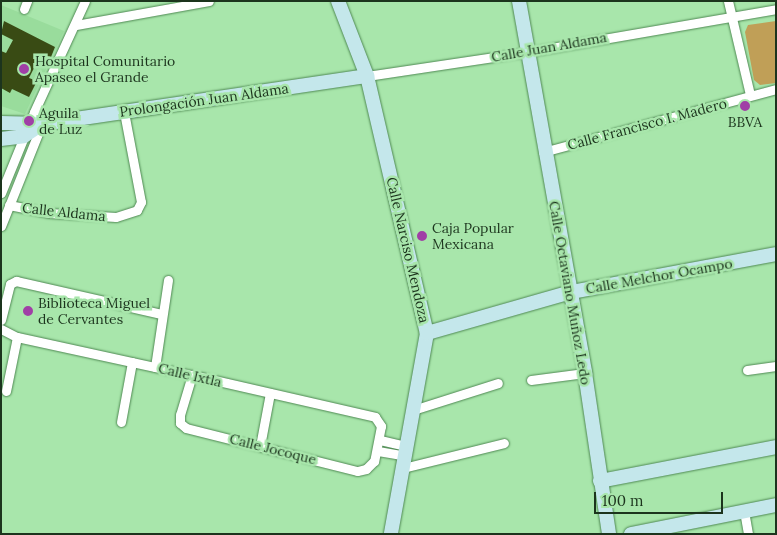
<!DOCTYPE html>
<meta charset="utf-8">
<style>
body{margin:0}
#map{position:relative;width:777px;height:535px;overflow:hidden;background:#a8e6ab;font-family:Lora,serif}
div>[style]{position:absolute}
.built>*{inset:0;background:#99dc9c}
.green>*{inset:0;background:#c09f57}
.building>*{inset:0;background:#394b14}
.roads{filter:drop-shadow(0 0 1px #4f8953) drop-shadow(0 0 1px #4f8953)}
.street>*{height:9px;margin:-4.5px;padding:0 4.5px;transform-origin:4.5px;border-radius:4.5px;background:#fff}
.secondary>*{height:14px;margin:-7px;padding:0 7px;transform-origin:7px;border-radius:7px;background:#c4e7eb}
.dots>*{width:14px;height:14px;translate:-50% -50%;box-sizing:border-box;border:2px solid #a8e6ab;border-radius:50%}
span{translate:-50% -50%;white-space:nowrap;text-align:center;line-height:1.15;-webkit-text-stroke:5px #a8e6ab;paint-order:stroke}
.street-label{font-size:14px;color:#1c341d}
.poi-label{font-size:14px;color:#1c341d}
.left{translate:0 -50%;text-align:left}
.frame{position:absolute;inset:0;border:2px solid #1c341d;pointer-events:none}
.scale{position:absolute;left:594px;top:492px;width:129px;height:22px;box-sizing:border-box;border:2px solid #1c341d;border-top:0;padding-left:6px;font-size:15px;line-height:18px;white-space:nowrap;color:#1c341d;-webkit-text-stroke:4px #a8e6ab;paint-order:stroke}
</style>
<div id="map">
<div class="built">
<div style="clip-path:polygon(1px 5px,64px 31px,25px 114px,1px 106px)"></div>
</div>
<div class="green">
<div style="clip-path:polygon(776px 21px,776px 83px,760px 85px,754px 80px,745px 32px,748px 25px)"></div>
</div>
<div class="building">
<div style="clip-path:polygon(4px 21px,55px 47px,51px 57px,41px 54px,29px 78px,37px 81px,29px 97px,12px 89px,10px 93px,1px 88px,1px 51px,6px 53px,13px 40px,1px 34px)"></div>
</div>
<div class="roads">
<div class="street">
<div style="left:728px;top:1px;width:97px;rotate:76.8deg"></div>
<div style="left:24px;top:9px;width:9px;rotate:-69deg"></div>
<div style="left:76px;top:25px;width:135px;rotate:-10.2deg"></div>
<div style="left:367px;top:76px;width:163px;rotate:-8.5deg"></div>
<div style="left:528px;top:52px;width:252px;rotate:-9.8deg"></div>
<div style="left:543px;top:152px;width:241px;rotate:-15.1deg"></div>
<div style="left:1px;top:193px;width:87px;rotate:-67.8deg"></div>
<div style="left:34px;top:112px;width:122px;rotate:-65.3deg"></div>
<div style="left:9px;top:205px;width:41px;rotate:11.3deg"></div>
<div style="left:49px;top:213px;width:67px;rotate:3.4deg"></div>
<div style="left:116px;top:217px;width:22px;rotate:-18deg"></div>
<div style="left:137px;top:210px;width:9px;rotate:-63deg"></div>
<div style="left:141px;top:202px;width:92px;rotate:-100.7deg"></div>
<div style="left:1px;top:226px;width:108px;rotate:-68.2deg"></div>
<div style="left:1px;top:320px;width:37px;rotate:-76deg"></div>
<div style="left:10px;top:284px;width:7px;rotate:-27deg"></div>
<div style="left:16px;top:281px;width:149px;rotate:12.8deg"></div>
<div style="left:1px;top:329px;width:18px;rotate:27deg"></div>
<div style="left:17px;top:337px;width:179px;rotate:12.3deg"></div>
<div style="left:192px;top:375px;width:188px;rotate:12.9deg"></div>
<div style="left:375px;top:417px;width:11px;rotate:56deg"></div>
<div style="left:381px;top:426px;width:36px;rotate:101deg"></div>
<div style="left:374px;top:461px;width:11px;rotate:135deg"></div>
<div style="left:366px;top:469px;width:9px;rotate:167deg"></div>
<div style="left:357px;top:471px;width:176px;rotate:-165.9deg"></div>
<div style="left:186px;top:428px;width:8px;rotate:-140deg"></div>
<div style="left:180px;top:423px;width:8px;rotate:-90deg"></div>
<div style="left:180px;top:415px;width:42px;rotate:-73.3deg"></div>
<div style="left:155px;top:367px;width:88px;rotate:-81.5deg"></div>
<div style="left:747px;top:370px;width:29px;rotate:-8deg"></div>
<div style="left:531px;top:380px;width:54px;rotate:-7.4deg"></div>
<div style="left:6px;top:391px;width:55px;rotate:-78.5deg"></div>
<div style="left:413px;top:410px;width:89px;rotate:-17.6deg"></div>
<div style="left:121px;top:422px;width:61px;rotate:-79.6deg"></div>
<div style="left:380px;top:440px;width:28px;rotate:13deg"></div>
<div style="left:260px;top:446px;width:54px;rotate:-79.3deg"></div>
<div style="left:378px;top:451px;width:27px;rotate:10deg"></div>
<div style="left:403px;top:468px;width:104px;rotate:-13.9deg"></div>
<div style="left:744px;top:511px;width:23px;rotate:80deg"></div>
</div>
<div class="secondary">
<div style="left:338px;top:1px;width:80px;rotate:68.9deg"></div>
<div style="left:367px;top:76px;width:264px;rotate:76.9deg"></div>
<div style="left:427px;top:333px;width:204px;rotate:100.2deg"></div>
<div style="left:519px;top:1px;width:378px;rotate:79.9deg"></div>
<div style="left:585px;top:373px;width:163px;rotate:81.5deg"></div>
<div style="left:1px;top:123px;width:41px;rotate:1.4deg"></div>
<div style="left:42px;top:124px;width:329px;rotate:-8.4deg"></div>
<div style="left:1px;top:139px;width:23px;rotate:-7deg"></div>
<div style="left:24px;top:136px;width:22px;rotate:-34deg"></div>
<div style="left:427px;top:333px;width:150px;rotate:-15.9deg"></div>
<div style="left:571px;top:292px;width:208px;rotate:-10.5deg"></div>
<div style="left:600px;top:481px;width:179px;rotate:-10.9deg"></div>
<div style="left:631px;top:534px;width:148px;rotate:-11.3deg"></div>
</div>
</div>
<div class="dots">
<div style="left:24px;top:69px;background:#a03fa6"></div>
<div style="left:745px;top:106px;background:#a03fa6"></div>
<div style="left:29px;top:121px;background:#a03fa6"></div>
<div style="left:422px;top:236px;background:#a03fa6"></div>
<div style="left:28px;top:311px;background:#a03fa6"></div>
</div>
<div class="street-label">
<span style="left:549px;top:47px;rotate:-10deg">Calle Juan Aldama</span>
<span style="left:204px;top:100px;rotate:-8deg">Prolongación Juan Aldama</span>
<span style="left:647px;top:124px;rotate:-15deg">Calle Francisco I. Madero</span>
<span style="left:64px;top:212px;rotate:6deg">Calle Aldama</span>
<span style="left:408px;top:250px;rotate:77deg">Calle Narciso Mendoza</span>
<span style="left:659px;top:276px;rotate:-10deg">Calle Melchor Ocampo</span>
<span style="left:570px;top:293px;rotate:80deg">Calle Octaviano Muñoz Ledo</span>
<span style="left:190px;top:375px;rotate:13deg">Calle Ixtla</span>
<span style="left:273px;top:449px;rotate:14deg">Calle Jocoque</span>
</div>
<div class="poi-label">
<span class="left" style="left:35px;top:69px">Hospital Comunitario<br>Apaseo el Grande</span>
<span class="left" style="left:39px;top:121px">Aguila<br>de Luz</span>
<span style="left:745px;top:122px">BBVA</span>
<span class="left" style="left:432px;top:236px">Caja Popular<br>Mexicana</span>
<span class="left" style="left:38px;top:311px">Biblioteca Miguel<br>de Cervantes</span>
</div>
<div class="frame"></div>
<div class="scale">100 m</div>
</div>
